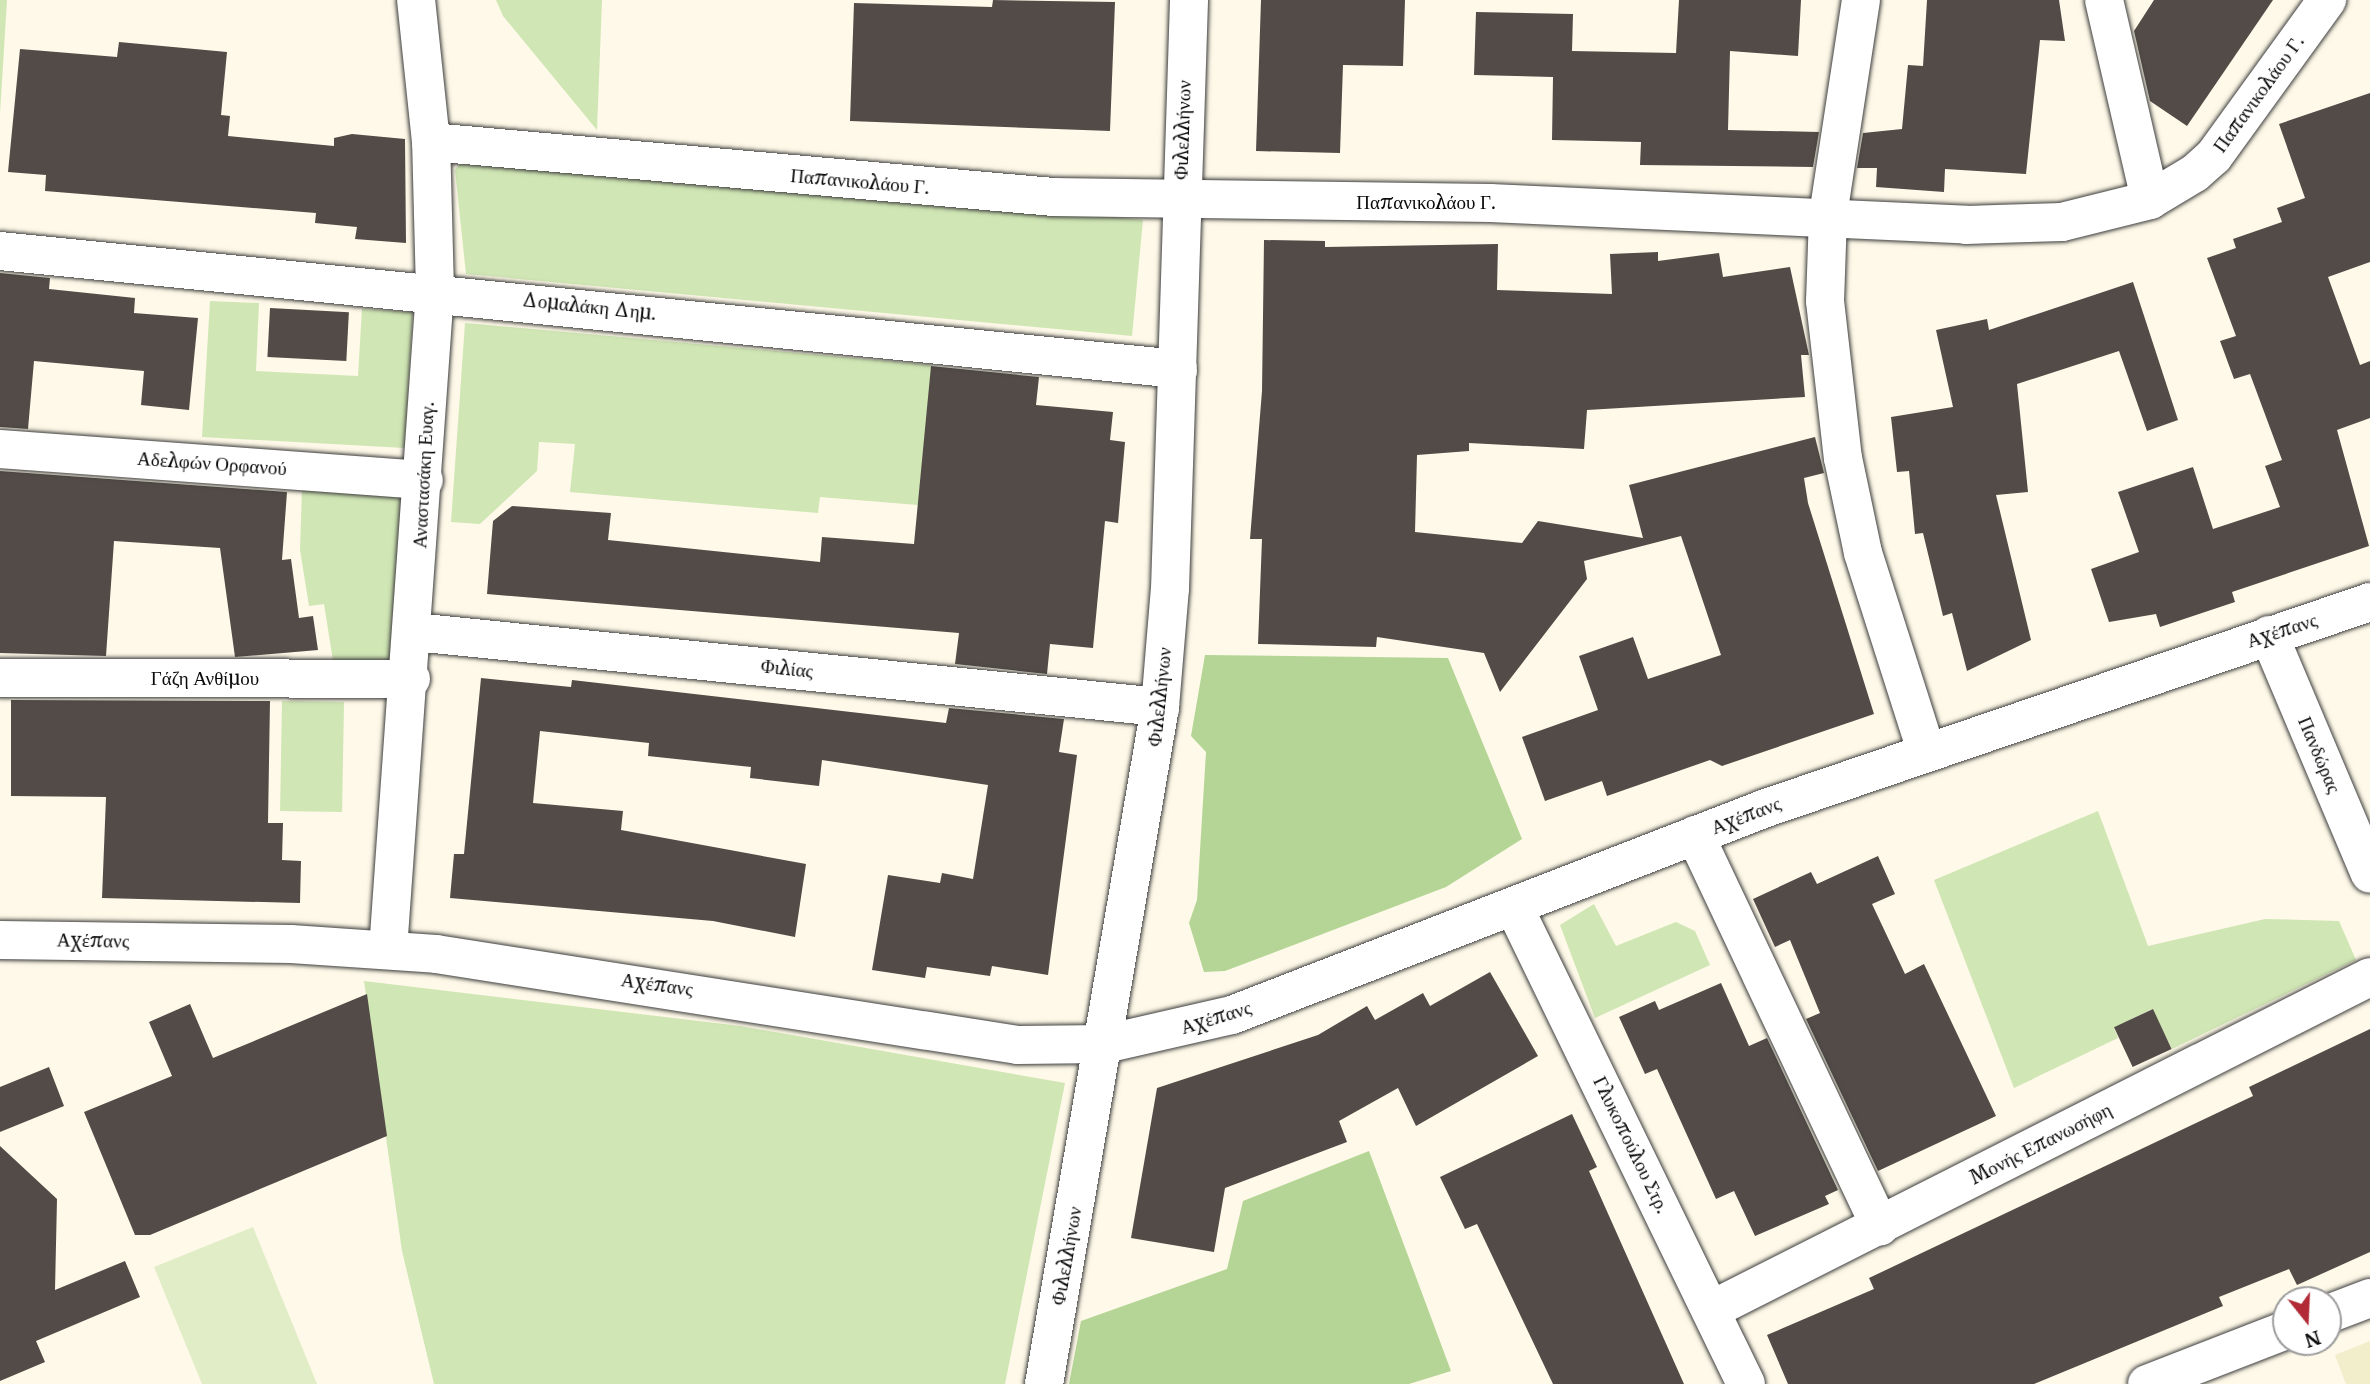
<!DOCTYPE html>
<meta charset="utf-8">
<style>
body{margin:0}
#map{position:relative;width:2370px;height:1384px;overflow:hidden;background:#fef9e8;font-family:Merriweather,serif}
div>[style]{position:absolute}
.farmland>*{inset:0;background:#f2edca}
.green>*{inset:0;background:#d0e6b4;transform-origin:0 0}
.forest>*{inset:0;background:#b4d595}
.pitch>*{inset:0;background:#e1edc6}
.building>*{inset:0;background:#524b47;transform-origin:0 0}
.roads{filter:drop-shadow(0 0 2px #3d3d3d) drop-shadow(0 0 2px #3d3d3d)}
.minor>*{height:38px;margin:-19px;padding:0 19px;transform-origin:19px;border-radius:19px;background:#fff}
span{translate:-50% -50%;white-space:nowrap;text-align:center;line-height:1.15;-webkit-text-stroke:7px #fff;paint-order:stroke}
.street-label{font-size:19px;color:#0a0a0a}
.north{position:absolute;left:2272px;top:1286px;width:70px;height:70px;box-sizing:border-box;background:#fff;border:2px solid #9d9d9d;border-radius:50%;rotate:162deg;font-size:19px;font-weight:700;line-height:28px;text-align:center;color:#0a0a0a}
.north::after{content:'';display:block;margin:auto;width:24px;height:32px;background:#b22a35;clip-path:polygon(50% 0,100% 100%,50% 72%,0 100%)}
</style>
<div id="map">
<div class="farmland">
<div style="clip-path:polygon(2370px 1341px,2370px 1384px,2346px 1384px,2335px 1355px)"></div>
</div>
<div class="green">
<div style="clip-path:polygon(0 0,7px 0,0 113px)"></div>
<div style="clip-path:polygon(496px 0,602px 0,597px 130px,503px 16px)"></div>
<div style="clip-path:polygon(467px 153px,1143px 220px,1132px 336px,466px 274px,455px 170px)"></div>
<div style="clip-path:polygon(210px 301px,259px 303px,256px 371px,358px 376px,362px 309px,413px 312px,405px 448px,202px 437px)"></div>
<div style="clip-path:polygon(465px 323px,932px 365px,918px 505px,820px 497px,818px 513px,570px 492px,575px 444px,539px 442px,537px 471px,480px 524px,451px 522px)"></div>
<div style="clip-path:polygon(302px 488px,402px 495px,394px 661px,333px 661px,324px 604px,309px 606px,300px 550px)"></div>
<div style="left:282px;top:701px;width:62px;height:110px;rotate:1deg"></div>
<div style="clip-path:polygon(2098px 811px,2148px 946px,2265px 919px,2339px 921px,2356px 960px,2172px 1049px,2152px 1009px,2114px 1028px,2118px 1038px,2014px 1088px,1934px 880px)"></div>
<div style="clip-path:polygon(1594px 904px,1616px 946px,1676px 922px,1695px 931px,1710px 965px,1595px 1018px,1560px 925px)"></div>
<div style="clip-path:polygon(364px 981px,740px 1026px,1065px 1083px,1005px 1384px,434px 1384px,402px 1251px)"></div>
</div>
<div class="forest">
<div style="clip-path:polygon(1205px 655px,1448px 658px,1522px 839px,1446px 887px,1225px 971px,1204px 972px,1189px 923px,1197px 900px,1206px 752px,1191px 736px)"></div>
<div style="clip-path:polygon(1369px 1151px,1451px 1371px,1409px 1384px,1069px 1384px,1081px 1321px,1227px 1269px,1243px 1201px)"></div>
</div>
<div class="pitch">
<div style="clip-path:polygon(253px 1227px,317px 1384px,202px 1384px,154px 1267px)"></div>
</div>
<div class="building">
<div style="clip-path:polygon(993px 0,1115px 2px,1110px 131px,850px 121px,854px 3px,992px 7px)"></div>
<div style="clip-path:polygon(1261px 0,1405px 0,1403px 66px,1343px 65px,1340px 153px,1256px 151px)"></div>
<div style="clip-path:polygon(1679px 0,1801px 0,1798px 56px,1730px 51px,1728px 130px,1819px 132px,1813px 167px,1640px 165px,1641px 142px,1552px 140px,1553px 77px,1474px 75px,1476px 12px,1573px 14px,1572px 51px,1676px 53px)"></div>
<div style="clip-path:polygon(1927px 0,2059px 0,2065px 41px,2040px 40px,2026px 174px,1945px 169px,1944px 192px,1876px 187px,1877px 168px,1857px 168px,1863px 133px,1902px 129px,1908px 65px,1923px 66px)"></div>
<div style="clip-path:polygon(2154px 0,2273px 0,2187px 126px,2150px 101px,2134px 31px)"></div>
<div style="clip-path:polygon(119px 42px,227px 52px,221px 115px,230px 116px,228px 136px,334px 146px,334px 138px,352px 134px,405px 139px,406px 243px,355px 239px,357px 227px,315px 223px,316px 213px,45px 191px,46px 175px,8px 172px,20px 49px,117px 57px)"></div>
<div style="clip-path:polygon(2370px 93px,2370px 262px,2328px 277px,2360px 365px,2370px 361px,2370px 418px,2337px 430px,2369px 546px,2232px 592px,2235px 602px,2160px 627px,2156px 614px,2109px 622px,2091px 569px,2139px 552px,2118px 492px,2193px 467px,2213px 529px,2280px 507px,2265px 466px,2282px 460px,2250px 374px,2234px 379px,2220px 341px,2236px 336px,2207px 258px,2236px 248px,2233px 239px,2282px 222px,2277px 208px,2305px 198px,2279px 124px)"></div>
<div style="clip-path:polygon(1264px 240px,1325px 241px,1325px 247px,1498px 244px,1497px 290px,1612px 294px,1610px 254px,1658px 252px,1658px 261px,1719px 253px,1723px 277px,1790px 267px,1809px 355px,1801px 355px,1805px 397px,1587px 410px,1584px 449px,1469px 443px,1469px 451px,1417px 455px,1415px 532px,1522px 543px,1538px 521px,1643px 538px,1629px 485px,1815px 437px,1824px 473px,1804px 478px,1808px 503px,1874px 714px,1722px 766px,1710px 760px,1607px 796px,1602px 781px,1545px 801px,1522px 737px,1598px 710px,1579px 656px,1633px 637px,1648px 679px,1721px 655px,1681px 536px,1584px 561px,1587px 579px,1500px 692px,1484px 653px,1377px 637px,1376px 647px,1258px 644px,1262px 539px,1250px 539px,1262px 391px)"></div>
<div style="clip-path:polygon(0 273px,50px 278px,49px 289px,135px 298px,134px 313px,198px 318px,189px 410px,141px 405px,144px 371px,34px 361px,28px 429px,0 427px)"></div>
<div style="clip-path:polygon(2133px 282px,2178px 420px,2147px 431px,2119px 351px,2017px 384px,2028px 492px,1996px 495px,2031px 640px,1967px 671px,1952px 613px,1943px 616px,1923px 533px,1915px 534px,1909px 471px,1897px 472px,1891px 417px,1953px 407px,1936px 330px,1987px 319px,1989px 330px)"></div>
<div style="left:270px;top:308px;width:79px;height:49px;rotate:3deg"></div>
<div style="clip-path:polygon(931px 366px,1039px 377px,1036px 405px,1113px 412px,1110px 440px,1125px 442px,1118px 523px,1105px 521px,1093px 648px,1050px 644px,1047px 674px,955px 664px,959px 633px,487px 594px,493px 521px,512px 506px,611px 513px,608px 540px,820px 562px,822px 537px,914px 544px)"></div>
<div style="clip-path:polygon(0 471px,287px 492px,282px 560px,291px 559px,299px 618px,313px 616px,318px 650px,235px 657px,220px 548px,114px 541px,106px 656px,0 653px)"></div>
<div style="clip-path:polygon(481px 678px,571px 687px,572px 680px,946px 723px,949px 708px,1064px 719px,1059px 752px,1077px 755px,1048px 975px,992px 966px,990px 976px,927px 967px,925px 978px,872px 970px,888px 875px,940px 883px,942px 873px,973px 879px,988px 785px,822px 760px,819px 786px,750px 778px,751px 767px,648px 756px,649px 743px,540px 731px,533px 803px,623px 811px,621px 830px,806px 864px,795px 937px,713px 921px,450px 898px,454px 854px,464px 854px)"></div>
<div style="clip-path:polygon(11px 700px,270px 701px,268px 823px,283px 823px,282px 860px,301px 861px,300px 903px,102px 898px,106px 797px,11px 796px)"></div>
<div style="clip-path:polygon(1878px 856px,1895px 894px,1872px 904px,1905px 974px,1924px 964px,1996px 1116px,1878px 1171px,1806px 1019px,1820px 1013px,1790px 940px,1775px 947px,1753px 899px,1811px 872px,1817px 884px)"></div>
<div style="clip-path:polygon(1490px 972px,1538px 1056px,1416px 1126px,1398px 1088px,1339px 1121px,1347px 1142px,1225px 1188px,1214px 1252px,1131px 1238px,1157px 1088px,1318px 1035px,1367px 1006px,1375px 1020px,1423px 993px,1430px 1006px)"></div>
<div style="clip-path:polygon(1721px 983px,1749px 1046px,1767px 1038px,1838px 1190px,1825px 1196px,1829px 1204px,1755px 1236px,1734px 1191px,1716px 1199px,1657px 1069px,1645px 1074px,1619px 1017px,1655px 1001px,1659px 1010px)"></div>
<div style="clip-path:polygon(367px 994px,387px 1136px,150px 1235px,135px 1235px,84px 1112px,172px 1076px,149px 1022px,190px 1004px,213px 1058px)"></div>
<div style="left:2153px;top:1009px;width:44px;height:43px;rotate:65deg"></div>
<div style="clip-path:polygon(2370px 1029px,2370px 1252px,2297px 1285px,2289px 1269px,2219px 1297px,2223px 1306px,2034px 1384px,1788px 1384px,1767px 1335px,1874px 1289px,1869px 1278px,2253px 1096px,2249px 1087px)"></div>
<div style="clip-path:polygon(49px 1067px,64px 1106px,0 1132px,0 1087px)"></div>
<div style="clip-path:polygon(1572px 1114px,1597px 1167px,1589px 1171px,1684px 1384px,1553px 1384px,1477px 1224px,1465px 1229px,1440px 1177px)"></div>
<div style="clip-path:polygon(0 1146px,57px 1199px,55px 1290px,125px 1261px,140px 1297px,36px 1341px,45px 1362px,0 1381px)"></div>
</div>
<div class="roads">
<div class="minor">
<div style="left:1861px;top:0;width:219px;rotate:98.7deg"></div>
<div style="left:1828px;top:216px;width:85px;rotate:92deg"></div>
<div style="left:1825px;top:301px;width:158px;rotate:83.5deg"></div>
<div style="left:1843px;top:458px;width:97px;rotate:78.1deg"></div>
<div style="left:1863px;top:553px;width:208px;rotate:72.3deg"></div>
<div style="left:2104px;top:0;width:205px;rotate:77deg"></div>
<div style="left:431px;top:142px;width:624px;rotate:5.05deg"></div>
<div style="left:1053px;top:197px;width:437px;rotate:0.8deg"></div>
<div style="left:1490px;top:203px;width:477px;rotate:2.6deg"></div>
<div style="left:1966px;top:225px;width:96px;rotate:-1.8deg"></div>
<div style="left:2062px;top:222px;width:91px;rotate:-14deg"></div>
<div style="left:2150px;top:200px;width:52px;rotate:-31deg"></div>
<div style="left:2195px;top:173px;width:25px;rotate:-42deg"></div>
<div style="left:2214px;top:156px;width:193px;rotate:-54.1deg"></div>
<div style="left:0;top:251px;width:1184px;rotate:5.72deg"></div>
<div style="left:0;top:449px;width:425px;rotate:4.2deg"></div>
<div style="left:414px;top:632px;width:750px;rotate:5.74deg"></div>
<div style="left:2269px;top:635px;width:259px;rotate:67.1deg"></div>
<div style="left:0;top:678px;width:411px;rotate:0.1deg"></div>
<div style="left:1695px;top:835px;width:433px;rotate:64.7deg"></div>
<div style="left:1514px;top:907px;width:530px;rotate:64.06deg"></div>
<div style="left:0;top:940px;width:291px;rotate:0.8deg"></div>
<div style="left:291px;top:944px;width:145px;rotate:3.9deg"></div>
<div style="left:436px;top:954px;width:589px;rotate:8.89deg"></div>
<div style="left:1018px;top:1045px;width:87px;rotate:-0.7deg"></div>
<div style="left:1105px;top:1044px;width:130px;rotate:-12.9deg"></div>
<div style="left:1232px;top:1015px;width:573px;rotate:-21.19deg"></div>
<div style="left:1766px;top:808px;width:638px;rotate:-18.83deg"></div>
<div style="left:388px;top:950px;width:661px;rotate:-85.92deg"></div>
<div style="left:435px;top:291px;width:149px;rotate:-91.5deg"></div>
<div style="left:431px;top:142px;width:143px;rotate:-96deg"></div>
<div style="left:1711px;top:1310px;width:738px;rotate:-26.81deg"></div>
<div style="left:2328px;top:1314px;width:45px;rotate:-20.9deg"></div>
<div style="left:1044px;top:1384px;width:687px;rotate:-80.28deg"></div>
<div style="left:1160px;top:707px;width:118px;rotate:-85.2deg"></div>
<div style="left:1170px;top:589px;width:589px;rotate:-88.15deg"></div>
<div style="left:2147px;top:1384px;width:149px;rotate:-21.2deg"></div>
</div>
</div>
<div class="street-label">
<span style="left:2259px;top:94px;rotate:-54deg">Παπανικολάου Γ.</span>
<span style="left:1183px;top:130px;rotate:-88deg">Φιλελλήνων</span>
<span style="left:860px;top:182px;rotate:5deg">Παπανικολάου Γ.</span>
<span style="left:1426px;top:203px">Παπανικολάου Γ.</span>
<span style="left:589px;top:307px;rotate:6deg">Δομαλάκη Δημ.</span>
<span style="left:212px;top:464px;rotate:4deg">Αδελφών Ορφανού</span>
<span style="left:424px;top:475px;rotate:-87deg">Αναστασάκη Ευαγ.</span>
<span style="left:2282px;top:631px;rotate:-18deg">Αχέπανς</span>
<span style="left:787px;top:669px;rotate:6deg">Φιλίας</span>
<span style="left:205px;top:679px">Γάζη Ανθίμου</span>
<span style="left:1160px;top:697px;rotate:-84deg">Φιλελλήνων</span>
<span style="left:2319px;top:755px;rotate:67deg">Πανδώρας</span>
<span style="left:1746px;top:816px;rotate:-21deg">Αχέπανς</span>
<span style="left:93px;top:941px;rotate:1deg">Αχέπανς</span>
<span style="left:657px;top:985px;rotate:8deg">Αχέπανς</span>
<span style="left:1216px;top:1018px;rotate:-17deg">Αχέπανς</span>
<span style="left:2041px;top:1144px;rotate:-27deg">Μονής Επανωσήφη</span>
<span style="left:1631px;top:1145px;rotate:64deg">Γλυκοπούλου Στρ.</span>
<span style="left:1067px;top:1256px;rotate:-80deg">Φιλελλήνων</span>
</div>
<div class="north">N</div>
</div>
